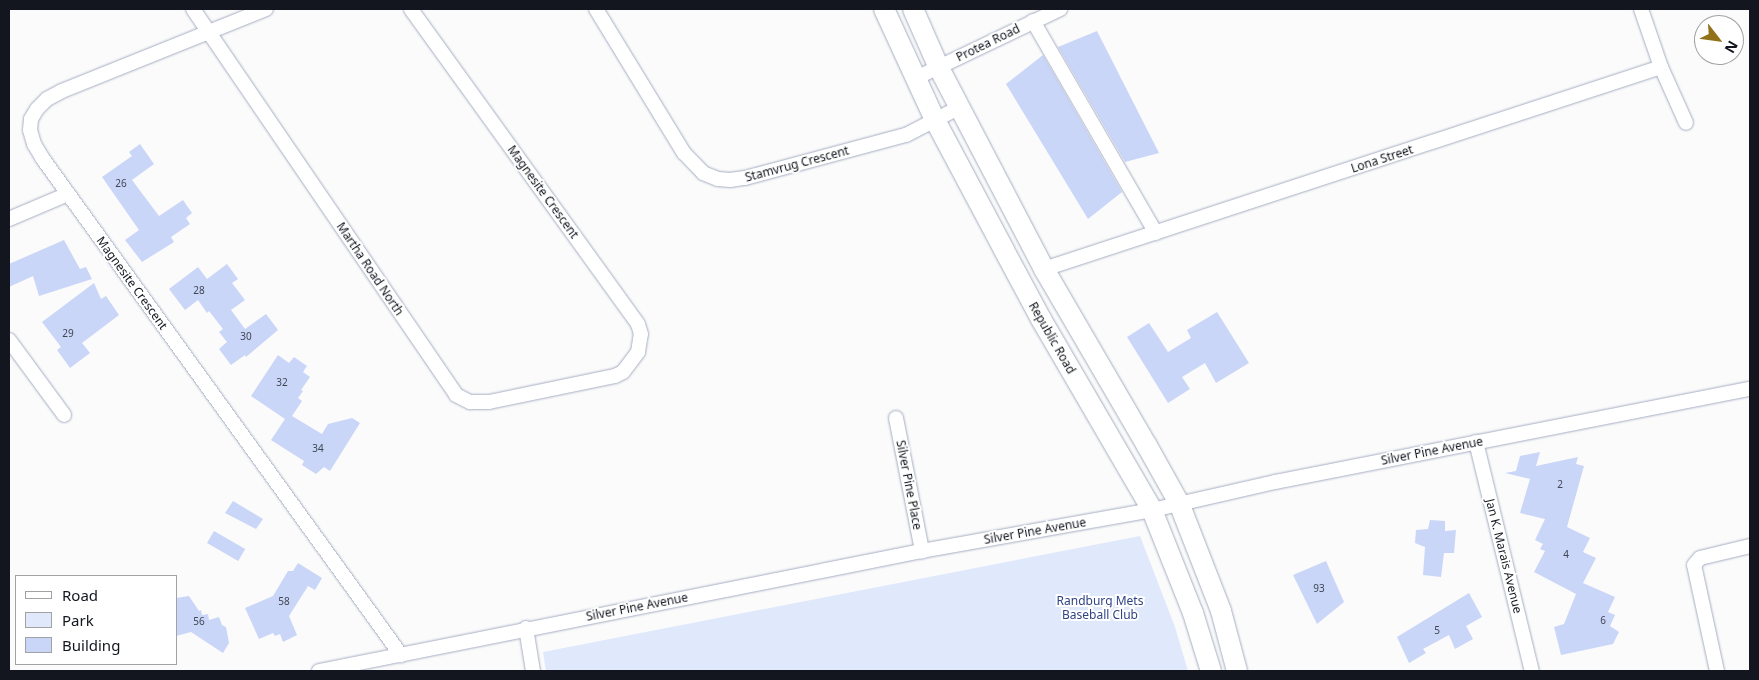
<!DOCTYPE html>
<style>
body{margin:0}
#map{position:relative;width:1759px;height:680px;overflow:hidden;background:#fbfbfb;font-family:"Noto Sans",sans-serif}
div>[style]{position:absolute}
.green>*{inset:0;background:#e0e8fc}
.building>*{inset:0;background:#c9d6f8;transform-origin:0 0}
.roads{filter:drop-shadow(0 0 1px #a5adc2) drop-shadow(0 0 1px #a5adc2)}
.minor>*{height:14px;margin:-7px;padding:0 7px;transform-origin:7px;border-radius:7px;background:#fff}
.secondary>*{height:20px;margin:-10px;padding:0 10px;transform-origin:10px;border-radius:10px;background:#fff}
span{translate:-50% -50%;white-space:nowrap;text-align:center;line-height:1.15;-webkit-text-stroke:4px #fff;paint-order:stroke}
.number-label{font-size:10px;color:#404654}
.number-label span{-webkit-text-stroke-width:0}
.street-label{font-size:12px;color:#13161e}
.park-label{font-size:12px;color:#304385}
.frame{position:absolute;inset:0;border:10px solid #13161e;pointer-events:none}
.legend{position:absolute;left:15px;top:575px;width:162px;height:90px;box-sizing:border-box;background:#fff;border:1px solid #a1a2a5;margin:0;padding:6px 9px;list-style:none;font-size:15px;color:#13161e}
.legend li{display:flex;align-items:center;gap:10px;height:25px}
.legend b{width:25px;border:1px solid #a1a2a5}
.north{position:absolute;left:1694px;top:15px;width:50px;height:50px;box-sizing:border-box;background:#fff;border:1px solid #a1a2a5;border-radius:50%;rotate:120deg;font-size:14px;font-weight:700;line-height:20px;text-align:center;color:#13161e}
.north::after{content:'';display:block;margin:auto;width:18px;height:22px;background:#917218;clip-path:polygon(50% 0,100% 100%,50% 72%,0 100%)}
</style>
<div id="map">
<div class="green">
<div style="clip-path:polygon(1140px 536px,1175px 627px,1188px 671px,546px 671px,543px 652px)"></div>
</div>
<div class="building">
<div style="clip-path:polygon(1097px 31px,1159px 153px,1125px 162px,1058px 47px)"></div>
<div style="clip-path:polygon(1043px 55px,1122px 192px,1088px 219px,1006px 84px)"></div>
<div style="clip-path:polygon(140px 144px,154px 164px,132px 180px,159px 216px,183px 200px,192px 213px,186px 218px,190px 224px,171px 237px,174px 242px,142px 262px,125px 240px,139px 230px,102px 177px,132px 156px,129px 152px)"></div>
<div style="clip-path:polygon(64px 240px,80px 269px,86px 267px,92px 279px,39px 296px,33px 276px,9px 287px,9px 264px)"></div>
<div style="clip-path:polygon(227px 264px,238px 279px,232px 283px,245px 300px,231px 310px,245px 329px,266px 314px,278px 330px,246px 357px,245px 355px,231px 365px,219px 349px,227px 342px,219px 332px,223px 329px,209px 311px,207px 313px,198px 300px,185px 310px,169px 289px,198px 267px,207px 279px)"></div>
<div style="clip-path:polygon(94px 283px,101px 299px,106px 296px,119px 315px,82px 343px,90px 353px,70px 368px,57px 350px,61px 347px,42px 322px)"></div>
<div style="clip-path:polygon(1217px 312px,1249px 363px,1216px 383px,1205px 363px,1182px 377px,1190px 389px,1168px 403px,1127px 337px,1149px 323px,1168px 352px,1191px 338px,1187px 330px)"></div>
<div style="clip-path:polygon(278px 355px,289px 363px,294px 357px,307px 366px,303px 372px,310px 377px,301px 390px,303px 391px,298px 398px,302px 401px,292px 416px,322px 434px,328px 424px,352px 418px,360px 423px,330px 471px,324px 467px,316px 474px,302px 465px,304px 461px,271px 440px,285px 419px,251px 396px)"></div>
<div style="clip-path:polygon(1540px 452px,1536px 466px,1578px 457px,1576px 464px,1584px 466px,1567px 527px,1590px 538px,1583px 552px,1596px 558px,1583px 583px,1615px 597px,1608px 612px,1615px 615px,1610px 626px,1619px 632px,1613px 644px,1561px 655px,1554px 627px,1564px 624px,1576px 594px,1534px 572px,1545px 551px,1540px 549px,1543px 544px,1535px 540px,1545px 519px,1520px 513px,1530px 479px,1505px 473px,1516px 471px,1520px 456px)"></div>
<div style="clip-path:polygon(233px 501px,263px 519px,256px 529px,225px 513px)"></div>
<div style="clip-path:polygon(1430px 520px,1445px 521px,1445px 531px,1456px 530px,1454px 553px,1444px 553px,1441px 577px,1423px 575px,1425px 547px,1415px 543px,1416px 530px,1428px 529px)"></div>
<div style="left:214px;top:531px;width:36px;height:14px;rotate:30deg"></div>
<div style="clip-path:polygon(1326px 561px,1344px 602px,1317px 624px,1293px 575px)"></div>
<div style="clip-path:polygon(298px 563px,322px 578px,315px 590px,308px 586px,289px 616px,297px 635px,283px 642px,280px 634px,275px 636px,273px 633px,259px 639px,245px 608px,273px 596px,288px 571px,293px 571px)"></div>
<div style="clip-path:polygon(1469px 593px,1482px 617px,1466px 626px,1473px 639px,1455px 649px,1449px 635px,1423px 649px,1426px 653px,1409px 663px,1397px 637px)"></div>
<div style="clip-path:polygon(189px 596px,199px 611px,201px 610px,202px 615px,208px 614px,209px 620px,219px 617px,222px 625px,226px 627px,229px 643px,223px 653px,191px 632px,176px 636px,176px 598px)"></div>
</div>
<div class="roads">
<div class="minor">
<div style="left:193px;top:9px;width:467px;rotate:55.7deg"></div>
<div style="left:456px;top:395px;width:16px;rotate:27deg"></div>
<div style="left:470px;top:402px;width:19px"></div>
<div style="left:489px;top:402px;width:129px;rotate:-11.7deg"></div>
<div style="left:615px;top:376px;width:9px;rotate:-27deg"></div>
<div style="left:623px;top:372px;width:25px;rotate:-53deg"></div>
<div style="left:638px;top:352px;width:18px;rotate:-81deg"></div>
<div style="left:641px;top:334px;width:10px;rotate:-107deg"></div>
<div style="left:638px;top:324px;width:388px;rotate:-125.8deg"></div>
<div style="left:266px;top:9px;width:220px;rotate:158.1deg"></div>
<div style="left:62px;top:91px;width:17px;rotate:152deg"></div>
<div style="left:47px;top:99px;width:14px;rotate:135deg"></div>
<div style="left:37px;top:109px;width:12px;rotate:121deg"></div>
<div style="left:31px;top:119px;width:11px;rotate:95deg"></div>
<div style="left:30px;top:130px;width:15px;rotate:74deg"></div>
<div style="left:34px;top:144px;width:17px;rotate:59deg"></div>
<div style="left:43px;top:159px;width:612px;rotate:54.18deg"></div>
<div style="left:596px;top:9px;width:169px;rotate:58.6deg"></div>
<div style="left:684px;top:153px;width:28px;rotate:46deg"></div>
<div style="left:703px;top:173px;width:16px;rotate:22deg"></div>
<div style="left:718px;top:179px;width:12px;rotate:5deg"></div>
<div style="left:730px;top:180px;width:15px;rotate:-8deg"></div>
<div style="left:745px;top:178px;width:167px;rotate:-15deg"></div>
<div style="left:906px;top:135px;width:61px;rotate:-27.4deg"></div>
<div style="left:1641px;top:9px;width:61px;rotate:71deg"></div>
<div style="left:1661px;top:67px;width:61px;rotate:65.9deg"></div>
<div style="left:1033px;top:21px;width:245px;rotate:59.9deg"></div>
<div style="left:916px;top:78px;width:160px;rotate:-25.6deg"></div>
<div style="left:9px;top:219px;width:64px;rotate:-23deg"></div>
<div style="left:1044px;top:269px;width:649px;rotate:-18.13deg"></div>
<div style="left:9px;top:340px;width:93px;rotate:53.7deg"></div>
<div style="left:896px;top:418px;width:136px;rotate:78.9deg"></div>
<div style="left:1476px;top:442px;width:236px;rotate:76.3deg"></div>
<div style="left:526px;top:628px;width:44px;rotate:80.8deg"></div>
<div style="left:319px;top:671px;width:615px;rotate:-11.26deg"></div>
<div style="left:922px;top:551px;width:234px;rotate:-10.1deg"></div>
<div style="left:1152px;top:510px;width:126px;rotate:-12.8deg"></div>
<div style="left:1275px;top:482px;width:484px;rotate:-11.1deg"></div>
<div style="left:1717px;top:671px;width:108px;rotate:-102.2deg"></div>
<div style="left:1694px;top:565px;width:9px;rotate:-49deg"></div>
<div style="left:1700px;top:558px;width:51px;rotate:-13.5deg"></div>
</div>
<div class="secondary">
<div style="left:884px;top:9px;width:122px;rotate:65.3deg"></div>
<div style="left:935px;top:120px;width:147px;rotate:62deg"></div>
<div style="left:1004px;top:250px;width:78px;rotate:61.8deg"></div>
<div style="left:1041px;top:319px;width:221px;rotate:59.8deg"></div>
<div style="left:1152px;top:510px;width:111px;rotate:68.3deg"></div>
<div style="left:1193px;top:613px;width:61px;rotate:72.8deg"></div>
<div style="left:913px;top:9px;width:64px;rotate:66.2deg"></div>
<div style="left:939px;top:68px;width:227px;rotate:62.4deg"></div>
<div style="left:1044px;top:269px;width:203px;rotate:59.8deg"></div>
<div style="left:1146px;top:444px;width:68px;rotate:60.8deg"></div>
<div style="left:1179px;top:503px;width:116px;rotate:68.7deg"></div>
<div style="left:1221px;top:611px;width:62px;rotate:75.1deg"></div>
</div>
</div>
<div class="number-label">
<span style="left:121px;top:184px">26</span>
<span style="left:199px;top:291px">28</span>
<span style="left:68px;top:334px">29</span>
<span style="left:246px;top:337px">30</span>
<span style="left:282px;top:383px">32</span>
<span style="left:318px;top:449px">34</span>
<span style="left:1560px;top:485px">2</span>
<span style="left:1566px;top:555px">4</span>
<span style="left:1319px;top:589px">93</span>
<span style="left:284px;top:602px">58</span>
<span style="left:1603px;top:621px">6</span>
<span style="left:199px;top:622px">56</span>
<span style="left:1437px;top:631px">5</span>
</div>
<div class="street-label">
<span style="left:988px;top:43px;rotate:-26deg">Protea Road</span>
<span style="left:1382px;top:159px;rotate:-18deg">Lona Street</span>
<span style="left:797px;top:164px;rotate:-15deg">Stamvrug Crescent</span>
<span style="left:543px;top:192px;rotate:54deg">Magnesite Crescent</span>
<span style="left:370px;top:269px;rotate:56deg">Martha Road North</span>
<span style="left:132px;top:283px;rotate:54deg">Magnesite Crescent</span>
<span style="left:1052px;top:338px;rotate:60deg">Republic Road</span>
<span style="left:1432px;top:451px;rotate:-11deg">Silver Pine Avenue</span>
<span style="left:909px;top:485px;rotate:79deg">Silver Pine Place</span>
<span style="left:1035px;top:531px;rotate:-10deg">Silver Pine Avenue</span>
<span style="left:1504px;top:556px;rotate:76deg">Jan K. Marais Avenue</span>
<span style="left:637px;top:607px;rotate:-11deg">Silver Pine Avenue</span>
</div>
<div class="park-label">
<span style="left:1100px;top:608px">Randburg Mets<br>Baseball Club</span>
</div>
<div class="frame"></div>
<ul class="legend">
<li><b style="height:6px;background:#fff"></b>Road</li>
<li><b style="height:14px;background:#e0e8fc"></b>Park</li>
<li><b style="height:14px;background:#c9d6f8"></b>Building</li>
</ul>
<div class="north">N</div>
</div>
